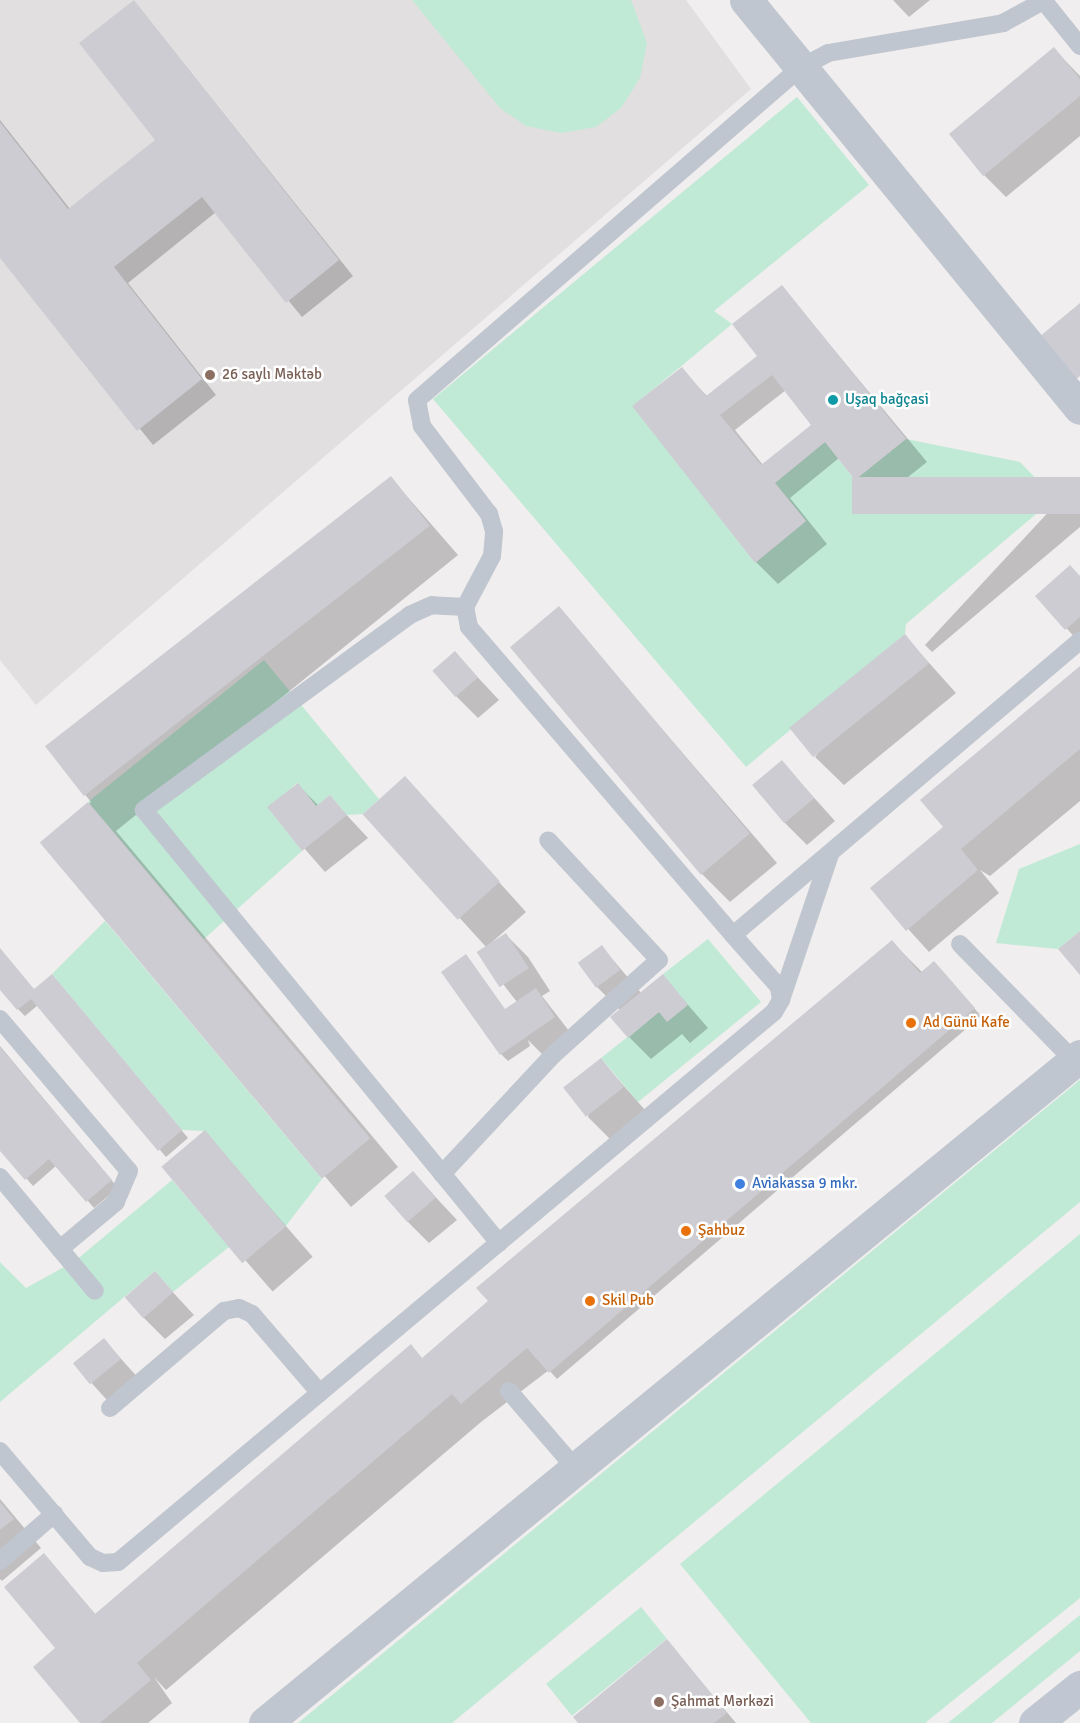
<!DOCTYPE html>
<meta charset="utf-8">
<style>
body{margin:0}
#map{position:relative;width:1080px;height:1723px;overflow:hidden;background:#f0eeee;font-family:Signika,sans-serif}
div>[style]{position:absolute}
.education>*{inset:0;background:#e1dfdf}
.green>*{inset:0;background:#c0ead6;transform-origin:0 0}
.shadow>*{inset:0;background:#0003;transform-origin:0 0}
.building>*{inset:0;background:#ccccd2;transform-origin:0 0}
.service>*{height:18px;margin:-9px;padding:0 9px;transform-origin:9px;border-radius:9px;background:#c0c6cf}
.minor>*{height:33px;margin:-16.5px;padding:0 16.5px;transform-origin:16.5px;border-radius:16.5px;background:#c0c6cf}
.secondary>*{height:33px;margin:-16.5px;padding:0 16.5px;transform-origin:16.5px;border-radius:16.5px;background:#c0c7d3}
.dots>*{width:16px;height:16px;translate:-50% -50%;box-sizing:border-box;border:3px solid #fff;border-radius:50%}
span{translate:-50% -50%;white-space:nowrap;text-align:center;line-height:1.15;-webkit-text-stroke:5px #fff;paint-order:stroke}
.education-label{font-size:15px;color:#785e54}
.left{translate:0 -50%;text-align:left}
.culture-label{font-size:15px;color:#0d838f}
.food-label{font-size:15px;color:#c56008}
.shop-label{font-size:15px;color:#366cbe}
</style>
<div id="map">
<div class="education">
<div style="clip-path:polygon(0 0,686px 0,751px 89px,36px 705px,0 660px)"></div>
</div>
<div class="green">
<div style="clip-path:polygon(412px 0,631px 0,647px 43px,640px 78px,621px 108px,596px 127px,561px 133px,526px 126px,500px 108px)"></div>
<div style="clip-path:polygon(797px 97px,869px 185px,714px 311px,732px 324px,633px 406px,755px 563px,806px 521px,775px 483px,825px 442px,855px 480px,906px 439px,1020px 462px,1055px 498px,906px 624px,905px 634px,746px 767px,433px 399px)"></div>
<div style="clip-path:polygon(264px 660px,379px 799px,363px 814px,347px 815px,330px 795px,316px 806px,297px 783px,268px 808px,302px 851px,204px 939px,88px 802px)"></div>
<div style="clip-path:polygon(1080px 844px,1080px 931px,1058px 949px,996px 943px,1019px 869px)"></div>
<div style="clip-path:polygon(105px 921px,322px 1179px,285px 1227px,205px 1131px,182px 1130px,52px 974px)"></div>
<div style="clip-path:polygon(708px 939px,761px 1002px,638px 1102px,601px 1058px,659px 1012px,687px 1005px,663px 974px)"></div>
<div style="clip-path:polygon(1080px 1080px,1080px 1202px,452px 1723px,298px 1723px)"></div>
<div style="clip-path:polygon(172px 1180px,229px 1247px,173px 1292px,155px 1271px,0 1402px,0 1262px,26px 1288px,75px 1261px)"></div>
<div style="clip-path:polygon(1080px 1234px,1080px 1598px,925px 1723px,811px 1723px,680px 1564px)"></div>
<div style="left:641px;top:1607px;width:41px;height:122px;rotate:51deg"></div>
<div style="clip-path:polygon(1080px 1615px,1080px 1651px,992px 1723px,948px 1723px)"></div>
</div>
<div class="shadow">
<div style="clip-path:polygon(893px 0,930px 0,909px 17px)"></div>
<div style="clip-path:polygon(134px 1px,353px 276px,302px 317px,216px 212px,128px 283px,216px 395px,153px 445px,0 255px,0 120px,70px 209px,157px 140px)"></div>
<div style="clip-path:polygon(1054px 49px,1080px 76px,1080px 136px,1006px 197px,984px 175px)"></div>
<div style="clip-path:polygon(evenodd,782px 287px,927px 462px,878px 501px,839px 458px,790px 498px,827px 544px,778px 584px,756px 562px,681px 369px,708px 397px,757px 358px,782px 287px,786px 390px,819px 432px,763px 465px,735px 430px,786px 390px)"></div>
<div style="clip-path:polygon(391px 478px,458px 555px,116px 831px,398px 1167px,351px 1207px,42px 843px,91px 802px,51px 752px)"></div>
<div style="clip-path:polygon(1080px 478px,1080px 527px,932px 652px,925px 645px)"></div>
<div style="clip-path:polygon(1080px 577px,1080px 643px,1037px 596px)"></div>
<div style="clip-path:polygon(559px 609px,777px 863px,730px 902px,702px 874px)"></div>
<div style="clip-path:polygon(905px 636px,956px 693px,844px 785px,815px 757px)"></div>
<div style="clip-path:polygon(455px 653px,499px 700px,478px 718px,456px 696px)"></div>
<div style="clip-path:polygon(1080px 668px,1080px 801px,990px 876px,980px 870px,999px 893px,929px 952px,872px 889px,945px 827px)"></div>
<div style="clip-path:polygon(782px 762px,835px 821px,807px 845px,785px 823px)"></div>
<div style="clip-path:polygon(405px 778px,526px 912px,491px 943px,506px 935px,528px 957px,550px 991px,542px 996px,576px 1040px,547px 1059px,528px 1040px,530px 1046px,508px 1061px,501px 1054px,466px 956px,505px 1010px,517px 1002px,479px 953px,487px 948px,365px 814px)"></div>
<div style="clip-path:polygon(298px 785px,319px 806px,330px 797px,368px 838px,325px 872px,269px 808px)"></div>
<div style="clip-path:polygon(892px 942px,923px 973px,941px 970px,981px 1016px,557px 1379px,549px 1370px,481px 1422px,166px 1690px,154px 1677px,172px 1703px,148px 1723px,82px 1723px,57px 1648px,44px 1555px,96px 1615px,410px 1346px,423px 1359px)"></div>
<div style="clip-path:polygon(602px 947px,642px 994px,663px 976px,708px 1028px,690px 1043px,682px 1034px,651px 1059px,629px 1037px,621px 1011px,597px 987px)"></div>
<div style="clip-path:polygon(0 949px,34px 990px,59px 983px,188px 1138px,166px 1157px,38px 1005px,25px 1016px,18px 1009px,0 987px)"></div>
<div style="clip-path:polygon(0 1046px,118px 1188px,94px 1208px,57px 1165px,33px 1186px,0 1148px)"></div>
<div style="clip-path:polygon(601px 1060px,645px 1110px,610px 1139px,588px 1117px)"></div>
<div style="left:205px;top:1133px;width:164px;height:53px;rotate:49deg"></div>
<div style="clip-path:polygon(413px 1173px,457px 1220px,429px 1243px,407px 1221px)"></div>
<div style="clip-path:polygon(155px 1273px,194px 1315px,165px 1339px,143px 1317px)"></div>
<div style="left:104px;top:1340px;width:57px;height:38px;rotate:48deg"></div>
<div style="clip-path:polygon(0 1499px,41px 1548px,2px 1581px,0 1579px)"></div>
<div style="clip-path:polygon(667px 1641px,736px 1723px,580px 1723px)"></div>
</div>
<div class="building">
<div style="clip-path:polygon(134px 0,339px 260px,286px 303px,202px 197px,114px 267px,202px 379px,137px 431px,0 258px,0 122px,68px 209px,155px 140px,79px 43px)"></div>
<div style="clip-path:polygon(1054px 47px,1080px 79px,1080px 96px,983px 176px,949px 134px)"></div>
<div style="clip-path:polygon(evenodd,782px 285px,906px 439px,855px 480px,825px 442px,775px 483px,806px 521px,755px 563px,632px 406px,682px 367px,706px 396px,757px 356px,732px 324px,782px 285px,772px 375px,811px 425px,761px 465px,720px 415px,772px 375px)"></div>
<div style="clip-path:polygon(1080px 303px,1080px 376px,1075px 380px,1039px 337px)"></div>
<div style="left:391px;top:476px;width:63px;height:439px;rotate:52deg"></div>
<div style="left:1080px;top:477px;width:37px;height:228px;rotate:90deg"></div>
<div style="clip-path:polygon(1070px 565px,1080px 576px,1080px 617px,1065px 630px,1035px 596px)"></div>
<div style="left:559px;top:606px;width:297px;height:64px;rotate:50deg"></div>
<div style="left:905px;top:634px;width:38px;height:149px;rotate:51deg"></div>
<div style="left:455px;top:651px;width:35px;height:30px;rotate:49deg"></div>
<div style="clip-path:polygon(1080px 666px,1080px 749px,961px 849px,978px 870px,906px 931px,870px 888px,943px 827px,920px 800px)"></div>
<div style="left:782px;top:760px;width:50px;height:39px;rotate:50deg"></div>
<div style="left:405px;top:776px;width:142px;height:57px;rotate:48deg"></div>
<div style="clip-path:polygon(298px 783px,316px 806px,330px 795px,347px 815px,302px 851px,267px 807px)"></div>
<div style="left:88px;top:802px;width:439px;height:63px;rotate:50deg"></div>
<div style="clip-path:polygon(1080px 931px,1080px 975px,1058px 949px)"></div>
<div style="left:506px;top:933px;width:42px;height:35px;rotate:57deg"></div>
<div style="clip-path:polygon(892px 940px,920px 973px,934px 961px,975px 1008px,549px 1373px,527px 1348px,461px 1404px,452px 1394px,137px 1663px,151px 1680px,100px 1723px,80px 1723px,33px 1667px,55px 1648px,4px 1587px,44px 1553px,95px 1614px,411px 1344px,422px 1358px,488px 1301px,476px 1288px)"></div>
<div style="left:602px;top:945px;width:31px;height:30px;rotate:54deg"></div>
<div style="clip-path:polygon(0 948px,34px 989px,52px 974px,182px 1130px,158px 1151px,31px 999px,17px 1010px,0 990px)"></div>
<div style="clip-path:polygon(466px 954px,505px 1009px,536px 988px,555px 1017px,500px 1055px,441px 972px)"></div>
<div style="clip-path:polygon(663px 974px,688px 1005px,667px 1022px,659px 1012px,628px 1038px,610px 1017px)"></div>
<div style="clip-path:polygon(0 1047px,112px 1180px,86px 1202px,49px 1159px,25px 1180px,0 1151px)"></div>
<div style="left:601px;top:1058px;width:37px;height:48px;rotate:52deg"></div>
<div style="left:205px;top:1130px;width:126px;height:57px;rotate:50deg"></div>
<div style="left:413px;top:1171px;width:35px;height:38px;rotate:49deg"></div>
<div style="left:155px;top:1271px;width:28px;height:40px;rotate:49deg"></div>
<div style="left:104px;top:1338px;width:27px;height:40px;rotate:51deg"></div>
<div style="clip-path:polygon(0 1502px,14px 1519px,0 1530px)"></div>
<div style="clip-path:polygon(667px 1639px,727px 1713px,714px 1723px,578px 1723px,573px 1717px)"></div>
</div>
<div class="service">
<div style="left:1043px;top:0;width:59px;rotate:51.2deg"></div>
<div style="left:465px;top:607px;width:33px;rotate:-177deg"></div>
<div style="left:432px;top:605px;width:24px;rotate:156deg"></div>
<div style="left:410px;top:615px;width:330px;rotate:143.8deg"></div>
<div style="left:144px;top:810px;width:560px;rotate:50.65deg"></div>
<div style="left:733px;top:935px;width:406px;rotate:-130.6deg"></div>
<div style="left:469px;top:627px;width:20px;rotate:-101deg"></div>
<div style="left:465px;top:607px;width:58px;rotate:-62.1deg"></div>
<div style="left:492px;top:556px;width:25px;rotate:-85deg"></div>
<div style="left:494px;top:531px;width:18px;rotate:-106deg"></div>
<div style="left:489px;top:514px;width:111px;rotate:-127.3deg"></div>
<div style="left:422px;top:426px;width:26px;rotate:-101deg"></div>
<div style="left:417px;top:400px;width:507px;rotate:-40.92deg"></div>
<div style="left:800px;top:68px;width:32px;rotate:-28deg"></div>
<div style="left:828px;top:53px;width:178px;rotate:-9.7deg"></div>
<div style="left:1003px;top:23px;width:48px;rotate:-28.7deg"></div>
<div style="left:960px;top:944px;width:163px;rotate:45.7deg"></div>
<div style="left:781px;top:1000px;width:154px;rotate:-71.4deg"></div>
<div style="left:0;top:1019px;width:199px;rotate:49.7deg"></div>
<div style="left:129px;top:1171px;width:34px;rotate:113deg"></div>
<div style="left:116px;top:1202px;width:73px;rotate:140deg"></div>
<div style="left:442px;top:1174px;width:163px;rotate:-47deg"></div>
<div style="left:553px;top:1055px;width:142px;rotate:-41.9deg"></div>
<div style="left:659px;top:960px;width:163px;rotate:-132.8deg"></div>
<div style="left:0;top:1177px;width:148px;rotate:50.2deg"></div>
<div style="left:509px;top:1391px;width:103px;rotate:49.3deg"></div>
<div style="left:110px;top:1408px;width:150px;rotate:-40.4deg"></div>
<div style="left:224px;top:1311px;width:15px;rotate:-11deg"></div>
<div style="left:239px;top:1308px;width:14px;rotate:25deg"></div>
<div style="left:252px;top:1314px;width:104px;rotate:49.3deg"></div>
<div style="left:0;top:1451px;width:139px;rotate:49.7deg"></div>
<div style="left:90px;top:1557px;width:14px;rotate:25deg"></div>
<div style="left:103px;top:1563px;width:15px;rotate:-4deg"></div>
<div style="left:118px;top:1562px;width:856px;rotate:-39.98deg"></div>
<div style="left:774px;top:1012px;width:14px;rotate:-60deg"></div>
<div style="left:781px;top:1000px;width:13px;rotate:-99deg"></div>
<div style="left:779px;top:987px;width:69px;rotate:-131.5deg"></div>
<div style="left:733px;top:935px;width:455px;rotate:-40.3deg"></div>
<div style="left:0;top:1561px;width:72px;rotate:-41deg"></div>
</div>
<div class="minor">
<div style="left:746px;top:0;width:527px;rotate:50.7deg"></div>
<div style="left:265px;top:1723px;width:1053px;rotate:-39.3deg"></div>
</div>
<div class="secondary">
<div style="left:1035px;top:1723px;width:58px;rotate:-38.7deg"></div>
</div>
<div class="dots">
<div style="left:210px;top:375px;background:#8d6e63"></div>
<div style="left:833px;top:400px;background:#0f9aa8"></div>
<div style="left:911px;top:1023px;background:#e8710a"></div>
<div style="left:740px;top:1184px;background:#3f7fe0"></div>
<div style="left:686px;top:1231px;background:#e8710a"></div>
<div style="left:590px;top:1301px;background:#e8710a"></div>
<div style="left:659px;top:1702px;background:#8d6e63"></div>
</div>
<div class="education-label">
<span class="left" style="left:222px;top:375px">26 saylı Məktəb</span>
<span class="left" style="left:671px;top:1702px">Şahmat Mərkəzi</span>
</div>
<div class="culture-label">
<span class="left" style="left:845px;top:400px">Uşaq bağçasi</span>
</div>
<div class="food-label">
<span class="left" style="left:923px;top:1023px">Ad Günü Kafe</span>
<span class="left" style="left:698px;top:1231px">Şahbuz</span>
<span class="left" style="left:602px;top:1301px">Skil Pub</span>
</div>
<div class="shop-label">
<span class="left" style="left:752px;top:1184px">Aviakassa 9 mkr.</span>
</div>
</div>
